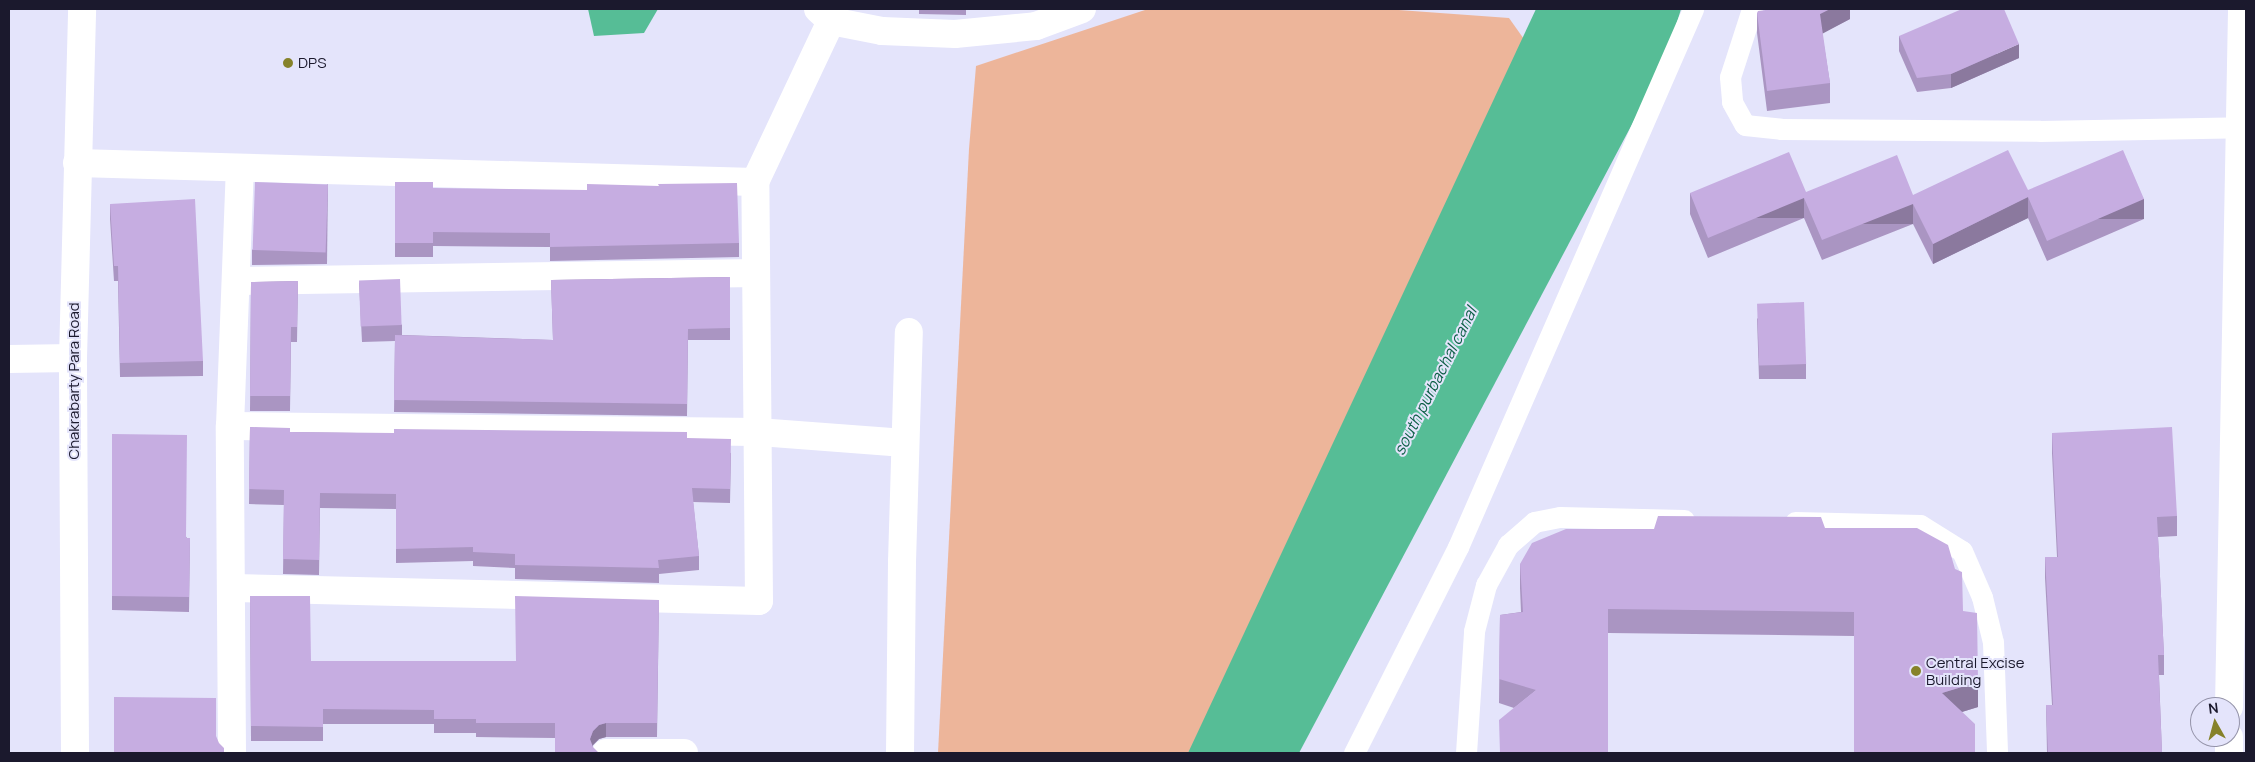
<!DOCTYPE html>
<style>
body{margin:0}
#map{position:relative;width:2255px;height:762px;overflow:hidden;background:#e4e4fb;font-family:Manrope,sans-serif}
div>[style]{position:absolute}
.green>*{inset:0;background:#edb59a}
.water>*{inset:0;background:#56bd96}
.lane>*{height:21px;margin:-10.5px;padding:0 10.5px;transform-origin:10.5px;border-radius:10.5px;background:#fff}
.street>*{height:28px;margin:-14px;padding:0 14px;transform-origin:14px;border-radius:14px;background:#fff}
.wall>*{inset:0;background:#aa95c2}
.shaded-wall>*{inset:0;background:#8b799e;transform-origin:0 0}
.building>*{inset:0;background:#c6ade1;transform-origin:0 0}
.dots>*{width:14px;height:14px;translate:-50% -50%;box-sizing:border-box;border:2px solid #e4e4fb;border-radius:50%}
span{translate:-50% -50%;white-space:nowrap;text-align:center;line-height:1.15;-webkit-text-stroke:4px #e4e4fb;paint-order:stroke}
.poi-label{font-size:15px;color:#1b192d}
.left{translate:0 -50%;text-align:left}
.street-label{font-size:15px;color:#1b192d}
.water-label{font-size:16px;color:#0d5f46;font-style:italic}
.frame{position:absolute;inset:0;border:10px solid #1b192d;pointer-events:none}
.north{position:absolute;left:2190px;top:697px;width:50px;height:50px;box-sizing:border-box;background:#e4e4fb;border:1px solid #9493a9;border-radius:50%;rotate:353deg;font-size:14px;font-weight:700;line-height:20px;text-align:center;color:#1b192d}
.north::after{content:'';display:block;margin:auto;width:18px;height:22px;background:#86822a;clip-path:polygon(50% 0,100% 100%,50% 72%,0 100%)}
</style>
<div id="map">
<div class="green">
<div style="clip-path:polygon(1148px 9px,1385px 9px,1509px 18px,1572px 107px,1249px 753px,938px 753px,969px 149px,976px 66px)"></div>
</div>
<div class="water">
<div style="clip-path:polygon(588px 9px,658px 9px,644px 33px,594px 36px)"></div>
<div style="clip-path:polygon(1536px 9px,1681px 9px,1665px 62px,1299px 753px,1188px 753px)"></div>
</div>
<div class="lane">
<div style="left:1752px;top:9px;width:71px;rotate:107.9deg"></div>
<div style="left:1730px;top:77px;width:25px;rotate:85deg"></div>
<div style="left:1732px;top:102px;width:26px;rotate:61deg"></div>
<div style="left:1745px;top:125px;width:36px;rotate:6deg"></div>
<div style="left:1781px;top:129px;width:259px;rotate:0.4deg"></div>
<div style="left:2040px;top:131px;width:201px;rotate:-1.1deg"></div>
<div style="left:1795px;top:522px;width:125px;rotate:1.4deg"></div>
<div style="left:1920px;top:525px;width:49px;rotate:31.8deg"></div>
<div style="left:1962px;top:551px;width:50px;rotate:66.5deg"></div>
<div style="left:1982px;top:597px;width:46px;rotate:76.3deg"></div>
<div style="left:1993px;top:642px;width:111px;rotate:87.9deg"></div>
<div style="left:1354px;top:753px;width:231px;rotate:-63.2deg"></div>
<div style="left:1458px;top:547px;width:587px;rotate:-66.4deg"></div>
<div style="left:1466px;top:753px;width:122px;rotate:-86.2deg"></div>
<div style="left:1474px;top:631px;width:48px;rotate:-75.4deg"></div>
<div style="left:1486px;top:585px;width:46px;rotate:-61.2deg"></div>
<div style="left:1508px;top:545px;width:35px;rotate:-41deg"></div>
<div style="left:1534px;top:522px;width:26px;rotate:-11deg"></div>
<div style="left:1560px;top:517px;width:124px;rotate:1.4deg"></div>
</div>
<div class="street">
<div style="left:818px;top:9px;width:18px;rotate:43deg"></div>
<div style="left:831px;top:21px;width:52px;rotate:11.1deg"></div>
<div style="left:882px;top:31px;width:73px;rotate:2.4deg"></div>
<div style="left:955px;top:34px;width:81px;rotate:-5.6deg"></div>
<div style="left:1036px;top:26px;width:49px;rotate:-20.3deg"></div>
<div style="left:77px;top:163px;width:678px;rotate:1.61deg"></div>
<div style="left:236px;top:281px;width:520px;rotate:-0.88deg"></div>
<div style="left:9px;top:359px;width:64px;rotate:-0.9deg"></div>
<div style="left:230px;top:426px;width:528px;rotate:0.65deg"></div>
<div style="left:758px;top:432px;width:147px;rotate:4.3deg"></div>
<div style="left:233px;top:588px;width:526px;rotate:1.42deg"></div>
<div style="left:759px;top:601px;width:419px;rotate:-90.5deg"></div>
<div style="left:755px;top:182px;width:178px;rotate:-64.7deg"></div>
<div style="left:2229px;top:707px;width:698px;rotate:-88.93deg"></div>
<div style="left:75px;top:753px;width:395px;rotate:-90.3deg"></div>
<div style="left:73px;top:358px;width:349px;rotate:-88.5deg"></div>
<div style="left:232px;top:753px;width:327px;rotate:-90.4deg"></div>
<div style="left:230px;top:426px;width:258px;rotate:-87.8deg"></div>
<div style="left:606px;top:753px;width:78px"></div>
<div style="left:900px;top:753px;width:191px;rotate:-89.4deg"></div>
<div style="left:902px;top:562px;width:230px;rotate:-88.3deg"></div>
<div style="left:2229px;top:753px;width:16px;rotate:-90deg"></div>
</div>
<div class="wall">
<div style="clip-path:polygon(919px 9px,966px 9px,966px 15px,919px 14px)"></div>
<div style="clip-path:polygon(1850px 9px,1850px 19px,1822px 33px,1830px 83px,1830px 103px,1767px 111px,1757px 33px,1757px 13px)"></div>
<div style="clip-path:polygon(1899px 36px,2019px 58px,1951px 88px,1917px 92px,1899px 51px)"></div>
<div style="clip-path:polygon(395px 182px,433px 188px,739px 243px,739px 257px,550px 261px,550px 247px,433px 246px,433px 257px,395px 257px)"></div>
<div style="clip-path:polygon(328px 184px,327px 264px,252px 265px,252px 250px)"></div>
<div style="clip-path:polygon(2028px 190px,2144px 219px,2047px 261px,2028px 218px,1933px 264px,1913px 224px,1822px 260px,1804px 218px,1708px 258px,1690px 214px,1690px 193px,1806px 192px,1913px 195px)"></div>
<div style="clip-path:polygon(110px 204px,203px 361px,203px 376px,120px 377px,118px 281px,114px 281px,110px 219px)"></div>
<div style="clip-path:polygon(730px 277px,730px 340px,688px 340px,687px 416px,394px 412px,395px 341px,362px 342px,359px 282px,402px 325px,402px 335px,553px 340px,551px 280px)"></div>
<div style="clip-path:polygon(298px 281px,297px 342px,291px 342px,290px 411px,250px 411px,251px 282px)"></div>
<div style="clip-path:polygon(1757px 318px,1806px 364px,1806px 379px,1759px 379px)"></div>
<div style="clip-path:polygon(250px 427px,290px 432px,687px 438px,731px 453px,730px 503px,693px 502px,699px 556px,699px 570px,659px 574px,659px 583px,515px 579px,515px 568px,473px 566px,473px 561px,396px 563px,396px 509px,320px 508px,319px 575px,283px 574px,284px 505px,249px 504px)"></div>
<div style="clip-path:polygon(2052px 433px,2177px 516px,2177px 536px,2158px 537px,2164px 655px,2164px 675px,2159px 675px,2162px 753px,2047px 753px,2046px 705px,2052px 705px,2045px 578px,2045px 557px,2057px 557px,2052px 453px)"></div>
<div style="clip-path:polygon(112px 434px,187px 538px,190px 538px,189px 612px,112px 610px)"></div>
<div style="clip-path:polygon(1825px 528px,1963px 611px,1978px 707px,1962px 712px,1854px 636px,1608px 633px,1514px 708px,1499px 703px,1500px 615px,1521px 612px,1520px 588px,1520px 564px,1654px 529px)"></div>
<div style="clip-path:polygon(250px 596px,311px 661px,516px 661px,659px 600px,657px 737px,606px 737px,599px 739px,592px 746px,555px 753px,555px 738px,476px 737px,476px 733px,434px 733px,434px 724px,323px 724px,323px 741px,251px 741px)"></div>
</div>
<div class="shaded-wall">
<div style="clip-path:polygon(1830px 9px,1850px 9px,1850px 19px,1820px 35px,1820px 14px)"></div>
<div style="clip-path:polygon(2019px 44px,2019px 58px,1951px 88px,1951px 74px)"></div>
<div style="clip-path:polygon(2028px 197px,2028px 218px,1933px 264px,1933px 244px)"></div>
<div style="left:1804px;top:198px;width:20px;height:104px;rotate:90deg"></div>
<div style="left:2144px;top:199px;width:20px;height:106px;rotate:90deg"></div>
<div style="left:1913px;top:204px;width:20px;height:98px;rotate:90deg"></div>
<div style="clip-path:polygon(1978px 682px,1978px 707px,1942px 718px,1942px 693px)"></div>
<div style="clip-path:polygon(606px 723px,606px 737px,599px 739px,593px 745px,590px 753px,590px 739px,593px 731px,599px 725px)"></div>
</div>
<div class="building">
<div style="clip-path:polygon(1773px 9px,1830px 9px,1820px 14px,1830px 83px,1767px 91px,1757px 13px,1758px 11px)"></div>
<div style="clip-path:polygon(1962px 9px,2004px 9px,2019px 44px,1951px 74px,1917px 78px,1899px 36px)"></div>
<div style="clip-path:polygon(2008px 150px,2028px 190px,2123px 150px,2144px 199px,2047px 241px,2028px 197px,1933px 244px,1913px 204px,1822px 240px,1804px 198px,1708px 238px,1690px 193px,1789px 152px,1806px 192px,1897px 155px,1913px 195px)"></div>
<div style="left:255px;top:182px;width:73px;height:68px;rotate:2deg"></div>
<div style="clip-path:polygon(395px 182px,433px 182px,433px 188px,587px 190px,587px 184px,659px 186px,658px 184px,737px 183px,739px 243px,550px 247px,550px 233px,433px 232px,433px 243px,395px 243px)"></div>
<div style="clip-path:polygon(195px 199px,203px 361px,120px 363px,118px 266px,114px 266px,110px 204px)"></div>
<div style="clip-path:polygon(730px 277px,730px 328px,688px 329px,687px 404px,394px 400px,395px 335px,553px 340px,551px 280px)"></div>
<div style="left:400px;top:279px;width:46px;height:41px;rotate:88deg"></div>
<div style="clip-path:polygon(298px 281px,297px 327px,291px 327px,290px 396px,250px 396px,251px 282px)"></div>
<div style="left:1804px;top:302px;width:62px;height:47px;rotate:88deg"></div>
<div style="clip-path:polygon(250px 427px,290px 428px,290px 432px,394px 433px,394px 429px,687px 432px,687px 438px,731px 439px,730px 489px,692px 488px,699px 556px,658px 560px,659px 568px,515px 565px,515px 554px,473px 552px,473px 547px,396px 549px,396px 494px,320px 493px,319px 560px,283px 559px,284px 490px,249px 489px)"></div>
<div style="clip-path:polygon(2172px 427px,2177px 516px,2157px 517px,2164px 655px,2158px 655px,2162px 753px,2048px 753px,2046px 705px,2053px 705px,2045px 557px,2058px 557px,2052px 433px)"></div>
<div style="clip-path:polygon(112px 434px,187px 435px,186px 538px,190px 538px,189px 597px,112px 596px)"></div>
<div style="clip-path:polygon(1658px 516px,1821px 517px,1825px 528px,1917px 528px,1948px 545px,1955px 569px,1962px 572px,1963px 611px,1977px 613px,1978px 682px,1942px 693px,1975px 724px,1975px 753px,1854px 753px,1854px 612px,1608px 609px,1608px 753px,1500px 753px,1499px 720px,1536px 690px,1499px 679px,1500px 615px,1523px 612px,1520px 564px,1532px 543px,1566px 529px,1654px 529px)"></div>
<div style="clip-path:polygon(250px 596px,310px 596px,311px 661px,516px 661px,515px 596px,659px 600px,657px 723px,606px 723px,599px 725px,593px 731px,590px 739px,593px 747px,599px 753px,620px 753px,555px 753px,555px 723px,476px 723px,476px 719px,434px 719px,434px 710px,323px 709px,323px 727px,251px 726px)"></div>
<div style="clip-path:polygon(114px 697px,216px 698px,216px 736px,219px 743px,224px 748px,224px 753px,114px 753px)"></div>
</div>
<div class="dots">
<div style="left:288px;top:63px;background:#86822a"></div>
<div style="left:1916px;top:671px;background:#86822a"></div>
</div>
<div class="poi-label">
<span class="left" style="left:298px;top:63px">DPS</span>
<span class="left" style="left:1926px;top:671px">Central Excise<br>Building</span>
</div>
<div class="street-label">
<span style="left:74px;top:381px;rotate:-90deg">Chakrabarty Para Road</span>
</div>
<div class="water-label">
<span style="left:1435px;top:381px;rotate:-63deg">south purbachal canal</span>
</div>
<div class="frame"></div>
<div class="north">N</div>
</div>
